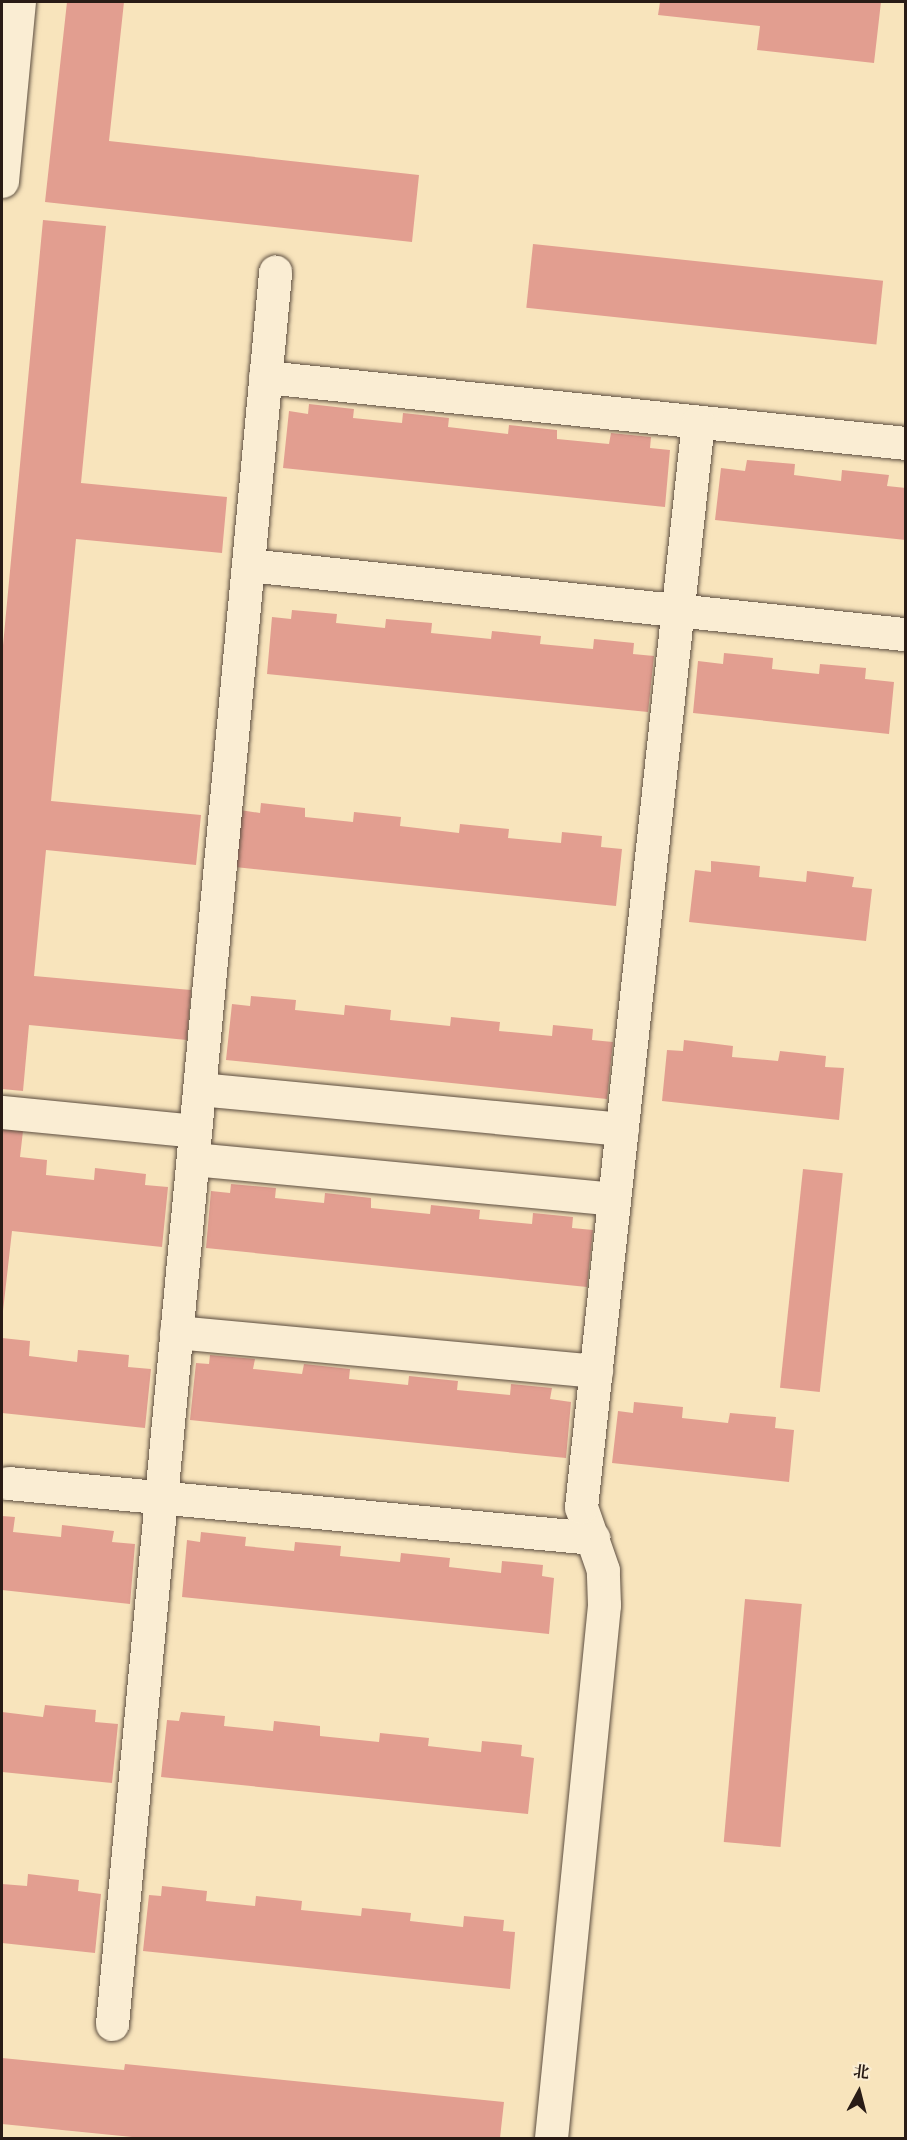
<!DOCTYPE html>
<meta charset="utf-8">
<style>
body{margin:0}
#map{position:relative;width:907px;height:2140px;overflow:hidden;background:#f8e4bc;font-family:"Sorts Mill Goudy","Noto Serif SC",serif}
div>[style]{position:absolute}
.building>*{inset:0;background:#e29e90;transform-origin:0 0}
.roads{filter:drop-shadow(0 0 2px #5d4e40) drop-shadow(0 0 2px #5d4e40)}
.minor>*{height:33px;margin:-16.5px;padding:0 16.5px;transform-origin:16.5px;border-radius:16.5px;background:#faedd3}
span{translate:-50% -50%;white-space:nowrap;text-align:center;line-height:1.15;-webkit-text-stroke:5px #faedd3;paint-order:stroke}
.frame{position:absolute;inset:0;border:3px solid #291c16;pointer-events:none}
.north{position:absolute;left:829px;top:2062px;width:60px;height:60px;-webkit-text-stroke:4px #faedd3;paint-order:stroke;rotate:7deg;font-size:16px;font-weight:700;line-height:24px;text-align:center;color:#291c16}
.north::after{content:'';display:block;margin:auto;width:21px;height:27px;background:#291c16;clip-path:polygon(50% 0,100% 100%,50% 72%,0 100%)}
</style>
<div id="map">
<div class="building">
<div style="clip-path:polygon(67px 2px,124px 2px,109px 141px,419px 175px,412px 242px,45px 202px)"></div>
<div style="clip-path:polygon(660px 2px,881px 2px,874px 63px,757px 50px,760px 26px,658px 15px)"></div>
<div style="clip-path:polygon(43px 220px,106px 226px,81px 483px,227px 497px,222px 553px,76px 539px,51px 801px,201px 815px,196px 865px,46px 850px,34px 976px,191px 990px,187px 1040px,29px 1025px,23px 1091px,2px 1089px,2px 656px)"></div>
<div style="left:533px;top:244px;width:352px;height:64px;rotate:6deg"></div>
<div style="clip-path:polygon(309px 404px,354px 409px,353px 418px,402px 423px,403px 413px,449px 418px,448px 427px,508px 434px,509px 425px,557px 430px,557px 439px,609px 444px,611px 433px,651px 437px,650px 448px,670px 450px,665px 507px,283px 468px,289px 411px,308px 414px)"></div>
<div style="clip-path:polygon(747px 460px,795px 464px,794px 475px,841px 481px,842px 470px,889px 475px,887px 486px,906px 488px,906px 540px,715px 520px,721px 468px,745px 471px)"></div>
<div style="clip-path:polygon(292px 610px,337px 614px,336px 623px,385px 628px,386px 619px,432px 623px,431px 633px,491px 639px,492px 631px,541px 636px,540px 644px,593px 649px,594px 639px,634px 643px,633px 654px,654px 656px,648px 712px,267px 674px,272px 617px,291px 619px)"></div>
<div style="clip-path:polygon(724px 653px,773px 658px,772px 669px,819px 674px,820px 664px,866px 668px,865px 679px,894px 682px,889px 734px,693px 713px,698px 661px,723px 664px)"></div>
<div style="clip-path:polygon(261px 803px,305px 808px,305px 817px,353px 822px,354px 812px,401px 817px,400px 826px,459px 833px,460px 824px,509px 829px,508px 838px,561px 843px,562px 832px,602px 836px,601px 847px,622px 849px,616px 906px,235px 867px,240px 810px,260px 813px)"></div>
<div style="clip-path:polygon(711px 861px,760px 866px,759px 877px,806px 882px,807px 871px,854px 877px,852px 887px,872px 889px,866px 941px,689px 922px,695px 870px,711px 872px)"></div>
<div style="clip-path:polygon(251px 996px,296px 1000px,295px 1010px,344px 1015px,345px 1005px,391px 1010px,390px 1020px,450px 1026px,451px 1017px,500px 1022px,499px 1031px,552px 1036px,553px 1025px,593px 1029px,592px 1040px,613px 1042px,607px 1099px,226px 1060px,232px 1004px,250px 1006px)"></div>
<div style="clip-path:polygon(684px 1040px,733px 1046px,732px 1057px,778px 1061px,780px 1051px,826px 1056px,825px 1067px,844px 1068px,839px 1120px,662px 1101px,667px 1050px,683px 1051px)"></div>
<div style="clip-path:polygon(2px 1129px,23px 1131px,20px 1157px,47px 1160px,46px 1175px,94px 1180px,95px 1168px,146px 1174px,145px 1185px,168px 1187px,162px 1247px,12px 1231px,2px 1320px)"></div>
<div style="left:803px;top:1169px;width:40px;height:220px;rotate:6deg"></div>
<div style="clip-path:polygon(231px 1184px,276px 1188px,275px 1198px,324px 1203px,325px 1193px,371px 1198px,371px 1208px,430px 1214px,431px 1205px,480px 1210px,479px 1219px,532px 1224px,533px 1213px,573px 1217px,572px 1228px,593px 1230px,587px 1287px,206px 1248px,211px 1191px,230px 1193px)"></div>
<div style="clip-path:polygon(2px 1338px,30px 1341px,29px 1356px,77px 1362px,78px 1350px,129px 1355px,128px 1367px,151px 1369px,145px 1428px,2px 1413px)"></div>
<div style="clip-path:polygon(210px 1355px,255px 1359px,253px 1369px,302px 1374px,304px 1364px,350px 1369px,349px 1379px,408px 1385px,409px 1376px,458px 1381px,457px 1390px,510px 1395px,511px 1384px,552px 1388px,550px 1399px,571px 1402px,566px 1458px,190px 1420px,196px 1363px,209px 1364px)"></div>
<div style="clip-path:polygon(634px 1402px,683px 1407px,682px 1418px,728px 1423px,730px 1413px,776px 1417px,775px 1428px,794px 1430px,789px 1482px,612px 1463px,618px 1411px,633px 1413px)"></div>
<div style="clip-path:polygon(2px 1516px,15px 1517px,13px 1532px,61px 1537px,62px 1525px,114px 1531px,112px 1542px,135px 1544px,130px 1604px,2px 1590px)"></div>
<div style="clip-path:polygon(201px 1532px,246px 1537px,245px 1546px,294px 1551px,295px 1542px,341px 1546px,340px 1556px,400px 1562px,401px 1553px,450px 1558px,449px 1567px,501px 1573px,502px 1561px,543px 1565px,542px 1576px,554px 1578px,549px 1634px,182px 1597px,187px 1540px,200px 1542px)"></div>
<div style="left:745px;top:1599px;width:57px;height:244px;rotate:5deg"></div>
<div style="clip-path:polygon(45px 1705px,96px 1710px,95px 1722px,118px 1724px,112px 1783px,2px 1772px,2px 1712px,43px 1717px)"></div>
<div style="clip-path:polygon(181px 1712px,225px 1716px,224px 1726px,273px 1731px,274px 1721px,320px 1726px,320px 1736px,379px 1742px,380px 1733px,429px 1738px,428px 1746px,481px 1752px,482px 1741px,522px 1745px,521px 1756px,534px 1758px,528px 1814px,161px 1777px,167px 1720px,179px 1721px)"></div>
<div style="clip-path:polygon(28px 1874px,79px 1880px,78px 1891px,101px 1894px,95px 1953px,2px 1943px,2px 1884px,27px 1886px)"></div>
<div style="clip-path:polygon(162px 1886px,207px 1891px,206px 1901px,255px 1906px,256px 1896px,302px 1901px,301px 1910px,361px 1916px,362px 1908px,411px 1913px,410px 1921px,463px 1927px,464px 1916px,504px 1920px,503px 1931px,515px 1932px,510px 1989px,143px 1951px,149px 1895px,161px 1896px)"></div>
<div style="clip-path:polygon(2px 2058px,124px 2070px,125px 2064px,504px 2102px,500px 2138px,142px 2138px,2px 2124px)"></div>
</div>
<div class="roads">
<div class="minor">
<div style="left:2px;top:181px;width:180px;rotate:-84.6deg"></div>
<div style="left:265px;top:377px;width:644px;rotate:5.88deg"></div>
<div style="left:248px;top:565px;width:659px;rotate:6.01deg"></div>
<div style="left:199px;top:1089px;width:425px;rotate:5.4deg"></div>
<div style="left:2px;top:1112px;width:194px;rotate:5.6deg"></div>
<div style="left:193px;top:1159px;width:423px;rotate:5.4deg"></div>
<div style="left:176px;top:1332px;width:422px;rotate:5.3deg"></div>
<div style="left:8px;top:1483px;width:588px;rotate:5.37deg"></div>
<div style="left:112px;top:2024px;width:1760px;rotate:-84.68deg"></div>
<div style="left:551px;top:2138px;width:536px;rotate:-84.32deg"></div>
<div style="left:604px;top:1605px;width:35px;rotate:-92deg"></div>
<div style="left:603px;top:1570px;width:67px;rotate:-109.2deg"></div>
<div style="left:581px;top:1507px;width:1091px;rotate:-83.85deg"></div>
</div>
</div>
<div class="frame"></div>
<div class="north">北</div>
</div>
